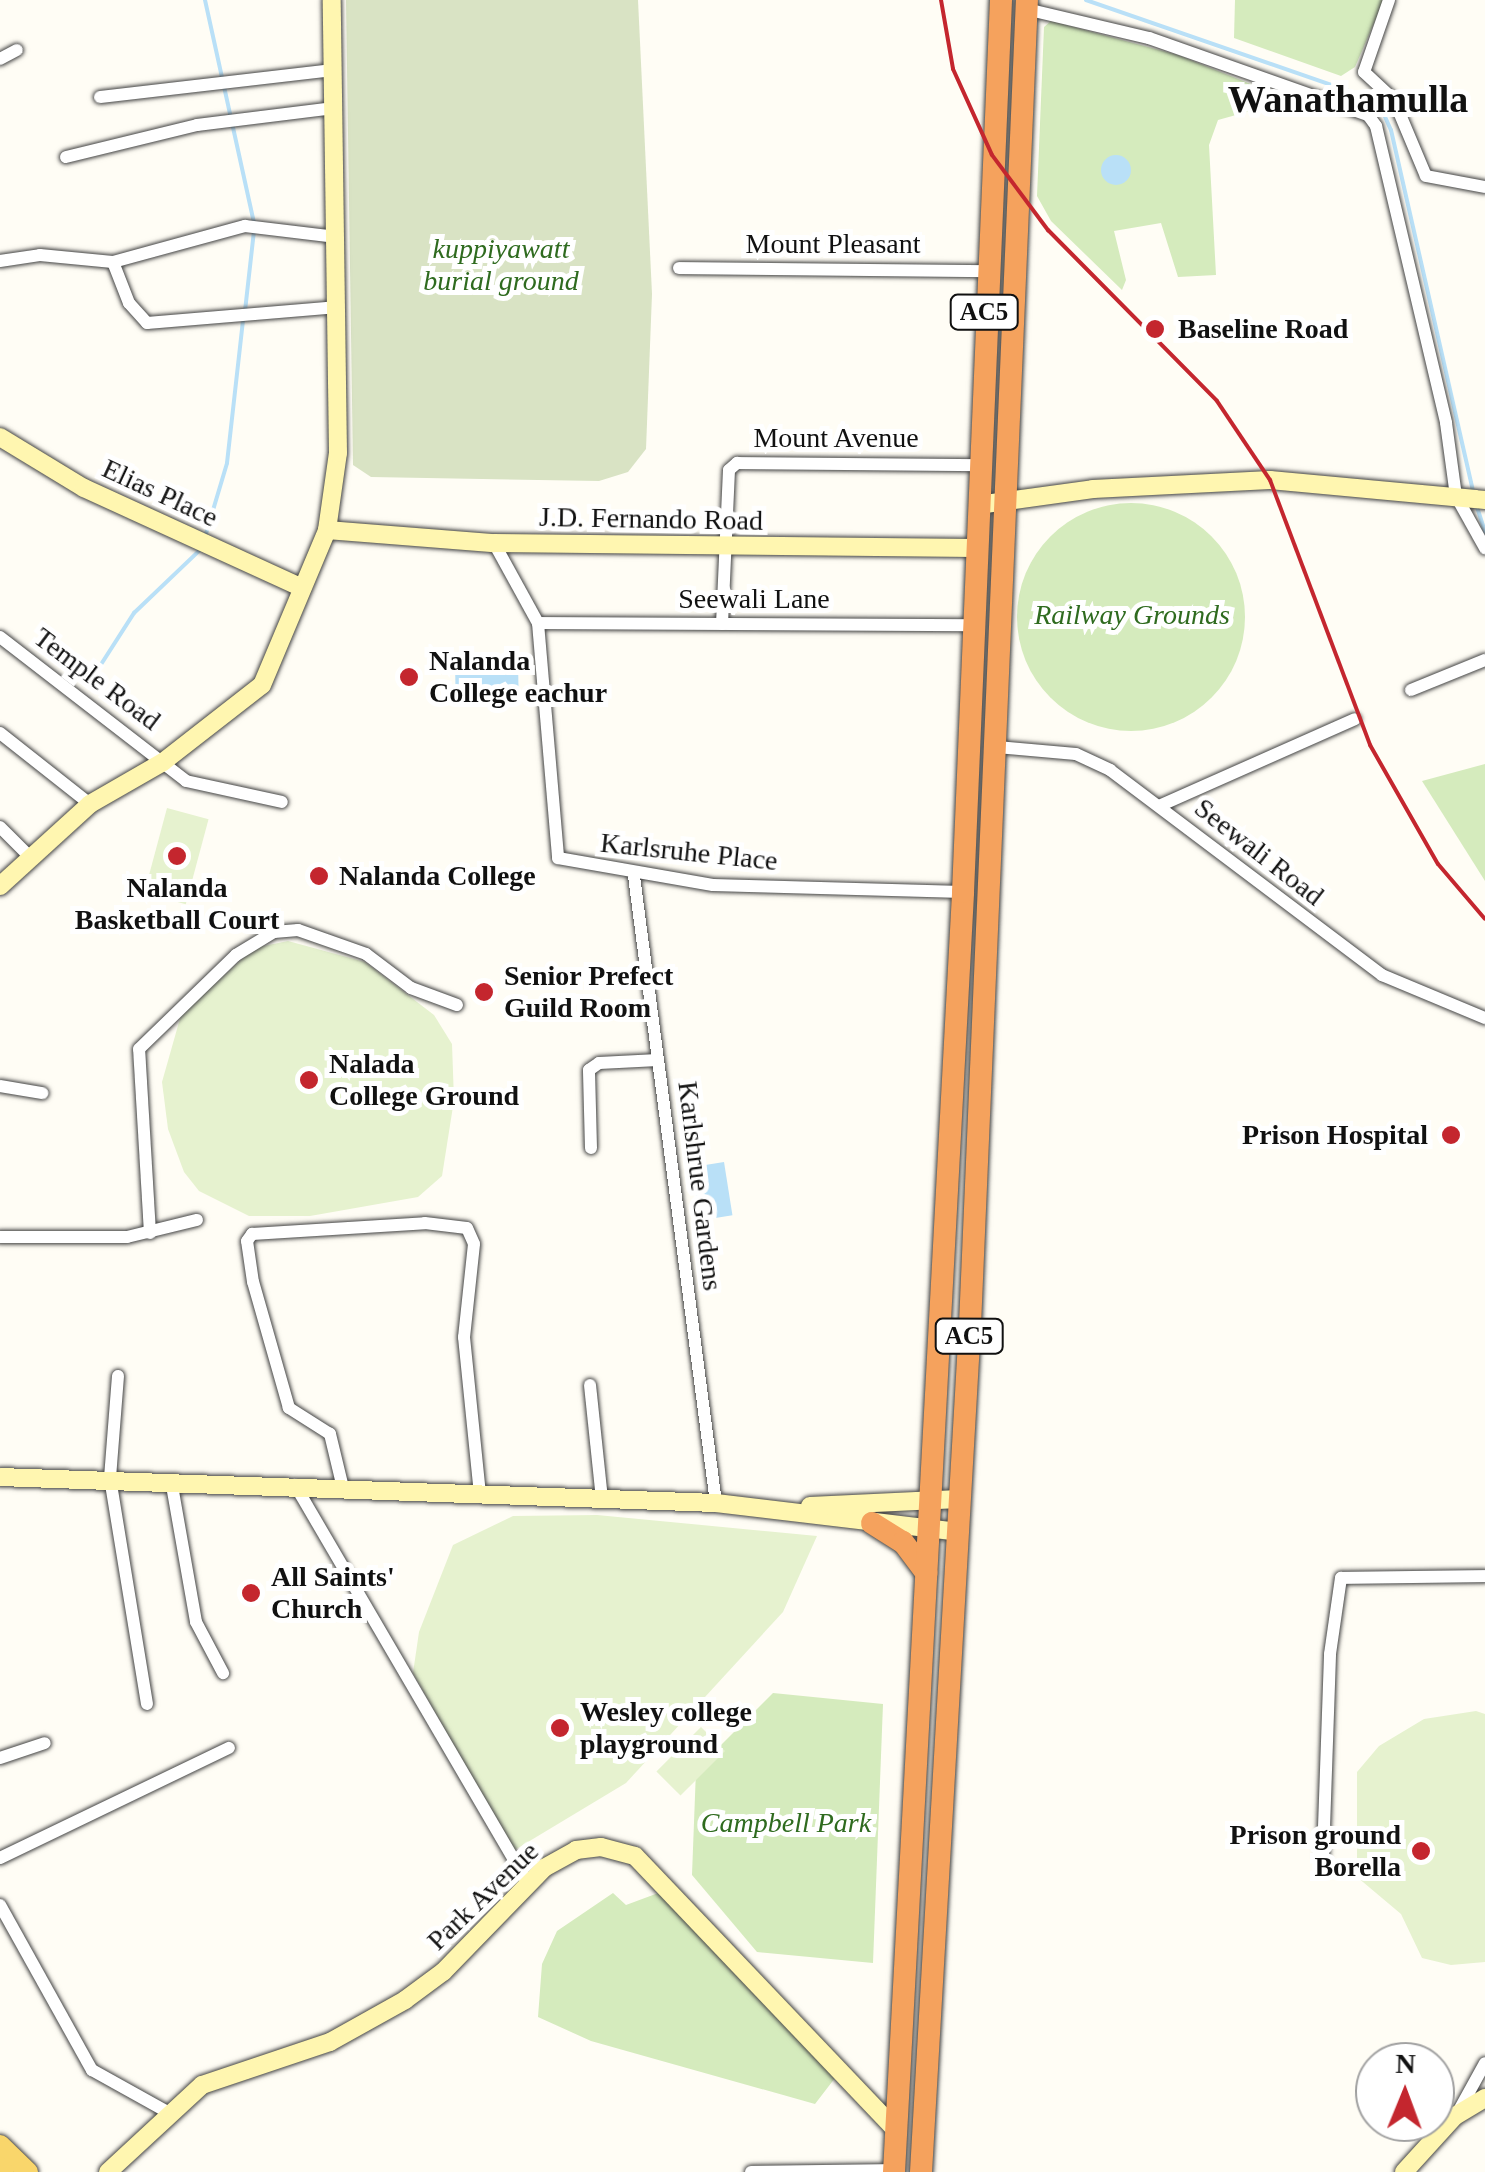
<!DOCTYPE html>
<style>
body{margin:0}
#map{position:relative;width:1485px;height:2172px;overflow:hidden;background:#fffdf5;font-family:"Times New Roman",serif}
div>[style]{position:absolute}
.green>*{inset:0;background:#d5ebbd}
.round{border-radius:50%}
.cemetery>*{inset:0;background:#d9e3c4}
.pitch>*{inset:0;background:#e6f2cf;transform-origin:0 0}
.water>*{inset:0;background:#b9e0f7;transform-origin:0 0}
.stream>*{height:4px;margin:-2px;padding:0 2px;transform-origin:2px;border-radius:2px;background:#b9e0f7}
.roads{filter:drop-shadow(0 0 2px #444) drop-shadow(0 0 2px #444)}
.street>*{height:12px;margin:-6px;padding:0 6px;transform-origin:6px;border-radius:6px;background:#fff}
.secondary>*{height:18px;margin:-9px;padding:0 9px;transform-origin:9px;border-radius:9px;background:#fff6b0}
.primary>*{height:20px;margin:-10px;padding:0 10px;transform-origin:10px;border-radius:10px;background:#f9d66b}
.highway>*{height:22px;margin:-11px;padding:0 11px;transform-origin:11px;border-radius:11px;background:#f5a25d}
.rail>*{height:4px;margin:-2px;padding:0 2px;transform-origin:2px;border-radius:2px;background:#c4262e}
.dots>*{width:28px;height:28px;translate:-50% -50%;box-sizing:border-box;border:5px solid #fff;border-radius:50%}
span{translate:-50% -50%;white-space:nowrap;text-align:center;line-height:1.15;-webkit-text-stroke:10px #fff;paint-order:stroke}
.shield-label span{padding:2px 8px;background:#fff;border:2px solid;border-radius:8px;-webkit-text-stroke-width:0}
.shield-label{font-size:25px;color:#111;font-weight:700}
.street-label{font-size:28px;color:#111}
.park-label{font-size:28px;color:#2f6b1f;font-style:italic}
.poi-label{font-size:28px;color:#111;font-weight:700}
.left{translate:0 -50%;text-align:left}
.right{translate:-100% -50%;text-align:right}
.district-label{font-size:38px;color:#111;font-weight:700}
.north{position:absolute;left:1355px;top:2042px;width:100px;height:100px;box-sizing:border-box;background:#fff;border:2px solid #a0a0a0;border-radius:50%;rotate:1deg;font-size:28px;font-weight:700;line-height:40px;text-align:center;color:#111}
.north::after{content:'';display:block;margin:auto;width:35px;height:45px;background:#c4262e;clip-path:polygon(50% 0,100% 100%,50% 72%,0 100%)}
</style>
<div id="map">
<div class="green">
<div style="clip-path:polygon(1235px 0,1384px 0,1355px 67px,1341px 76px,1234px 38px)"></div>
<div style="clip-path:polygon(1051px 21px,1178px 55px,1278px 95px,1276px 104px,1218px 120px,1209px 145px,1216px 275px,1178px 277px,1161px 223px,1114px 231px,1126px 280px,1122px 290px,1051px 221px,1037px 196px,1044px 27px)"></div>
<div class="round" style="left:1017px;top:503px;width:228px;height:228px"></div>
<div style="clip-path:polygon(1485px 764px,1485px 881px,1422px 781px)"></div>
<div style="clip-path:polygon(773px 1693px,883px 1704px,873px 1963px,757px 1952px,692px 1875px,696px 1770px)"></div>
<div style="clip-path:polygon(661px 1892px,835px 2078px,815px 2104px,591px 2041px,538px 2017px,542px 1964px,557px 1931px,613px 1893px,626px 1905px)"></div>
</div>
<div class="cemetery">
<div style="clip-path:polygon(346px 0,638px 0,652px 294px,646px 449px,628px 472px,599px 481px,371px 477px,353px 465px)"></div>
</div>
<div class="pitch">
<div style="left:167px;top:808px;width:43px;height:88px;rotate:15deg"></div>
<div style="clip-path:polygon(288px 941px,365px 962px,434px 1015px,452px 1044px,454px 1100px,442px 1176px,418px 1197px,310px 1216px,249px 1216px,199px 1191px,184px 1172px,168px 1129px,162px 1082px,181px 1015px,254px 948px)"></div>
<div style="clip-path:polygon(597px 1515px,817px 1536px,783px 1612px,626px 1783px,513px 1851px,413px 1673px,419px 1632px,453px 1545px,513px 1516px)"></div>
<div style="clip-path:polygon(1476px 1711px,1485px 1714px,1485px 1962px,1451px 1965px,1422px 1958px,1401px 1914px,1357px 1877px,1357px 1772px,1379px 1746px,1424px 1719px)"></div>
<div style="left:701px;top:1727px;width:34px;height:63px;rotate:45deg"></div>
</div>
<div class="water">
<div class="round" style="left:1101px;top:155px;width:30px;height:30px"></div>
<div style="left:518px;top:660px;width:42px;height:63px;rotate:89deg"></div>
<div style="left:724px;top:1162px;width:54px;height:33px;rotate:81deg"></div>
</div>
<div class="stream">
<div style="left:205px;top:0;width:227px;rotate:77.6deg"></div>
<div style="left:1086px;top:0;width:309px;rotate:19.1deg"></div>
<div style="left:1378px;top:101px;width:32px;rotate:66deg"></div>
<div style="left:1391px;top:130px;width:374px;rotate:77.2deg"></div>
<div style="left:245px;top:311px;width:81px;rotate:-83.6deg"></div>
<div style="left:1476px;top:504px;width:29px;rotate:72deg"></div>
<div style="left:205px;top:537px;width:77px;rotate:-73.4deg"></div>
<div style="left:227px;top:463px;width:144px;rotate:-83.6deg"></div>
<div style="left:91px;top:680px;width:80px;rotate:-57.3deg"></div>
<div style="left:134px;top:613px;width:91px;rotate:-43.7deg"></div>
</div>
<div class="roads">
<div class="street">
<div style="left:1389px;top:0;width:76px;rotate:109.1deg"></div>
<div style="left:1364px;top:72px;width:41px;rotate:43deg"></div>
<div style="left:1394px;top:100px;width:82px;rotate:67.2deg"></div>
<div style="left:1426px;top:176px;width:60px;rotate:10.6deg"></div>
<div style="left:1026px;top:9px;width:126px;rotate:13.3deg"></div>
<div style="left:1149px;top:38px;width:232px;rotate:19.4deg"></div>
<div style="left:1368px;top:115px;width:14px;rotate:54deg"></div>
<div style="left:1376px;top:126px;width:305px;rotate:76.7deg"></div>
<div style="left:1446px;top:423px;width:74px;rotate:82.2deg"></div>
<div style="left:1456px;top:496px;width:60px;rotate:60.9deg"></div>
<div style="left:0;top:59px;width:19px;rotate:-28deg"></div>
<div style="left:100px;top:97px;width:235px;rotate:-6.6deg"></div>
<div style="left:66px;top:157px;width:135px;rotate:-13.7deg"></div>
<div style="left:197px;top:125px;width:138px;rotate:-7.1deg"></div>
<div style="left:0;top:261px;width:40px;rotate:-8.5deg"></div>
<div style="left:40px;top:255px;width:73px;rotate:5.5deg"></div>
<div style="left:113px;top:262px;width:44px;rotate:68.7deg"></div>
<div style="left:129px;top:303px;width:27px;rotate:48deg"></div>
<div style="left:147px;top:323px;width:192px;rotate:-4.8deg"></div>
<div style="left:113px;top:262px;width:137px;rotate:-15.3deg"></div>
<div style="left:245px;top:226px;width:92px;rotate:6.9deg"></div>
<div style="left:679px;top:268px;width:307px;rotate:0.6deg"></div>
<div style="left:494px;top:543px;width:91px;rotate:61.2deg"></div>
<div style="left:538px;top:623px;width:236px;rotate:85.1deg"></div>
<div style="left:558px;top:858px;width:157px;rotate:9.9deg"></div>
<div style="left:713px;top:885px;width:250px;rotate:1.6deg"></div>
<div style="left:538px;top:623px;width:433px;rotate:0.3deg"></div>
<div style="left:722px;top:624px;width:154px;rotate:-87.4deg"></div>
<div style="left:729px;top:470px;width:11px;rotate:-41deg"></div>
<div style="left:737px;top:463px;width:243px;rotate:0.5deg"></div>
<div style="left:0;top:637px;width:235px;rotate:37.7deg"></div>
<div style="left:186px;top:781px;width:98px;rotate:12.3deg"></div>
<div style="left:1411px;top:690px;width:80px;rotate:-22.1deg"></div>
<div style="left:0;top:733px;width:115px;rotate:38.3deg"></div>
<div style="left:997px;top:747px;width:79px;rotate:5.1deg"></div>
<div style="left:1076px;top:754px;width:38px;rotate:25deg"></div>
<div style="left:1110px;top:770px;width:341px;rotate:37deg"></div>
<div style="left:1382px;top:975px;width:112px;rotate:22.7deg"></div>
<div style="left:1159px;top:806px;width:214px;rotate:-23.9deg"></div>
<div style="left:0;top:827px;width:40px;rotate:45deg"></div>
<div style="left:634px;top:876px;width:632px;rotate:82.55deg"></div>
<div style="left:0;top:1086px;width:43px;rotate:9.5deg"></div>
<div style="left:591px;top:1148px;width:78px;rotate:-91.5deg"></div>
<div style="left:589px;top:1070px;width:12px;rotate:-35deg"></div>
<div style="left:599px;top:1063px;width:59px;rotate:-2.9deg"></div>
<div style="left:150px;top:1233px;width:184px;rotate:-93.4deg"></div>
<div style="left:139px;top:1049px;width:135px;rotate:-44.1deg"></div>
<div style="left:236px;top:955px;width:44px;rotate:-31.2deg"></div>
<div style="left:274px;top:932px;width:24px;rotate:-5deg"></div>
<div style="left:298px;top:930px;width:72px;rotate:19.4deg"></div>
<div style="left:366px;top:954px;width:56px;rotate:37.1deg"></div>
<div style="left:411px;top:988px;width:49px;rotate:20.3deg"></div>
<div style="left:0;top:1237px;width:127px"></div>
<div style="left:127px;top:1237px;width:72px;rotate:-13.7deg"></div>
<div style="left:118px;top:1376px;width:102px;rotate:94.5deg"></div>
<div style="left:110px;top:1478px;width:229px;rotate:80.7deg"></div>
<div style="left:590px;top:1385px;width:116px;rotate:84deg"></div>
<div style="left:171px;top:1480px;width:144px;rotate:80deg"></div>
<div style="left:196px;top:1622px;width:58px;rotate:62.1deg"></div>
<div style="left:295px;top:1485px;width:463px;rotate:59.7deg"></div>
<div style="left:343px;top:1488px;width:56px;rotate:-103.5deg"></div>
<div style="left:330px;top:1434px;width:49px;rotate:-147.6deg"></div>
<div style="left:289px;top:1408px;width:131px;rotate:-105.9deg"></div>
<div style="left:253px;top:1282px;width:41px;rotate:-98.3deg"></div>
<div style="left:247px;top:1241px;width:9px;rotate:-54deg"></div>
<div style="left:252px;top:1234px;width:173px;rotate:-3.6deg"></div>
<div style="left:425px;top:1223px;width:42px;rotate:6.8deg"></div>
<div style="left:467px;top:1228px;width:17px;rotate:66deg"></div>
<div style="left:474px;top:1244px;width:94px;rotate:96.1deg"></div>
<div style="left:464px;top:1337px;width:159px;rotate:84.2deg"></div>
<div style="left:0;top:1758px;width:47px;rotate:-18.4deg"></div>
<div style="left:1323px;top:1856px;width:202px;rotate:-88deg"></div>
<div style="left:1330px;top:1654px;width:77px;rotate:-81.8deg"></div>
<div style="left:1341px;top:1578px;width:144px;rotate:-0.8deg"></div>
<div style="left:0;top:1858px;width:254px;rotate:-25.7deg"></div>
<div style="left:0;top:1905px;width:189px;rotate:60.9deg"></div>
<div style="left:92px;top:2070px;width:90px;rotate:29.1deg"></div>
<div style="left:1457px;top:2114px;width:58px;rotate:-61.2deg"></div>
<div style="left:751px;top:2172px;width:143px;rotate:-0.8deg"></div>
</div>
<div class="secondary">
<div style="left:0;top:437px;width:98px;rotate:31.3deg"></div>
<div style="left:84px;top:488px;width:240px;rotate:24.6deg"></div>
<div style="left:978px;top:505px;width:116px;rotate:-7.9deg"></div>
<div style="left:1093px;top:489px;width:177px;rotate:-2.9deg"></div>
<div style="left:1270px;top:480px;width:216px;rotate:5.3deg"></div>
<div style="left:327px;top:530px;width:168px;rotate:4.5deg"></div>
<div style="left:494px;top:543px;width:481px;rotate:0.6deg"></div>
<div style="left:0;top:886px;width:122px;rotate:-42.3deg"></div>
<div style="left:90px;top:804px;width:84px;rotate:-29.9deg"></div>
<div style="left:163px;top:762px;width:125px;rotate:-37.9deg"></div>
<div style="left:262px;top:685px;width:168px;rotate:-67.2deg"></div>
<div style="left:327px;top:530px;width:78px;rotate:-81.9deg"></div>
<div style="left:338px;top:453px;width:453px;rotate:-90.8deg"></div>
<div style="left:0;top:1477px;width:716px;rotate:2.08deg"></div>
<div style="left:716px;top:1503px;width:244px;rotate:6.8deg"></div>
<div style="left:810px;top:1506px;width:149px;rotate:-2.7deg"></div>
<div style="left:108px;top:2172px;width:128px;rotate:-42.8deg"></div>
<div style="left:202px;top:2085px;width:135px;rotate:-18.6deg"></div>
<div style="left:330px;top:2042px;width:86px;rotate:-29.2deg"></div>
<div style="left:405px;top:2000px;width:47px;rotate:-36.4deg"></div>
<div style="left:443px;top:1972px;width:145px;rotate:-45.8deg"></div>
<div style="left:544px;top:1868px;width:37px;rotate:-29deg"></div>
<div style="left:576px;top:1850px;width:25px;rotate:-7deg"></div>
<div style="left:601px;top:1847px;width:35px;rotate:15deg"></div>
<div style="left:635px;top:1856px;width:378px;rotate:46.4deg"></div>
<div style="left:1404px;top:2172px;width:76px;rotate:-47.7deg"></div>
<div style="left:1455px;top:2116px;width:35px;rotate:-31deg"></div>
</div>
<div class="primary">
<div style="left:0;top:2145px;width:39px;rotate:44deg"></div>
<div style="left:0;top:2167px;width:6px;rotate:51deg"></div>
</div>
<div class="highway">
<div style="left:872px;top:1523px;width:36px;rotate:32deg"></div>
<div style="left:903px;top:1542px;width:39px;rotate:53deg"></div>
<div style="left:894px;top:2172px;width:1282px;rotate:-86.91deg"></div>
<div style="left:963px;top:892px;width:893px;rotate:-87.56deg"></div>
<div style="left:921px;top:2172px;width:848px;rotate:-86.69deg"></div>
<div style="left:970px;top:1325px;width:1326px;rotate:-87.54deg"></div>
</div>
</div>
<div class="rail">
<div style="left:941px;top:0;width:70px;rotate:80.1deg"></div>
<div style="left:953px;top:69px;width:94px;rotate:65.6deg"></div>
<div style="left:992px;top:155px;width:94px;rotate:53.3deg"></div>
<div style="left:1048px;top:230px;width:240px;rotate:45.3deg"></div>
<div style="left:1217px;top:401px;width:95px;rotate:56.1deg"></div>
<div style="left:1270px;top:480px;width:283px;rotate:69.3deg"></div>
<div style="left:1370px;top:745px;width:137px;rotate:60.3deg"></div>
<div style="left:1438px;top:864px;width:72px;rotate:49.5deg"></div>
</div>
<div class="dots">
<div style="left:1155px;top:329px;background:#c4262e"></div>
<div style="left:409px;top:677px;background:#c4262e"></div>
<div style="left:177px;top:856px;background:#c4262e"></div>
<div style="left:319px;top:876px;background:#c4262e"></div>
<div style="left:484px;top:992px;background:#c4262e"></div>
<div style="left:309px;top:1080px;background:#c4262e"></div>
<div style="left:1451px;top:1135px;background:#c4262e"></div>
<div style="left:251px;top:1593px;background:#c4262e"></div>
<div style="left:560px;top:1728px;background:#c4262e"></div>
<div style="left:1421px;top:1851px;background:#c4262e"></div>
</div>
<div class="shield-label">
<span style="left:984px;top:312px">AC5</span>
<span style="left:969px;top:1336px">AC5</span>
</div>
<div class="street-label">
<span style="left:833px;top:244px">Mount Pleasant</span>
<span style="left:836px;top:438px">Mount Avenue</span>
<span style="left:160px;top:493px;rotate:25deg">Elias Place</span>
<span style="left:651px;top:519px;rotate:1deg">J.D. Fernando Road</span>
<span style="left:754px;top:599px">Seewali Lane</span>
<span style="left:97px;top:679px;rotate:37deg">Temple Road</span>
<span style="left:689px;top:852px;rotate:6deg">Karlsruhe Place</span>
<span style="left:1259px;top:852px;rotate:38deg">Seewali Road</span>
<span style="left:700px;top:1186px;rotate:83deg">Karlshrue Gardens</span>
<span style="left:483px;top:1896px;rotate:-44deg">Park Avenue</span>
</div>
<div class="park-label">
<span style="left:501px;top:265px">kuppiyawatt<br>burial ground</span>
<span style="left:1132px;top:615px">Railway Grounds</span>
<span style="left:786px;top:1823px">Campbell Park</span>
</div>
<div class="poi-label">
<span class="left" style="left:1178px;top:329px">Baseline Road</span>
<span class="left" style="left:429px;top:677px">Nalanda<br>College eachur</span>
<span class="left" style="left:339px;top:876px">Nalanda College</span>
<span style="left:177px;top:904px">Nalanda<br>Basketball Court</span>
<span class="left" style="left:504px;top:992px">Senior Prefect<br>Guild Room</span>
<span class="left" style="left:329px;top:1080px">Nalada<br>College Ground</span>
<span class="right" style="left:1428px;top:1135px">Prison Hospital</span>
<span class="left" style="left:271px;top:1593px">All Saints'<br>Church</span>
<span class="left" style="left:580px;top:1728px">Wesley college<br>playground</span>
<span class="right" style="left:1401px;top:1851px">Prison ground<br>Borella</span>
</div>
<div class="district-label">
<span style="left:1348px;top:100px">Wanathamulla</span>
</div>
<div class="north">N</div>
</div>
